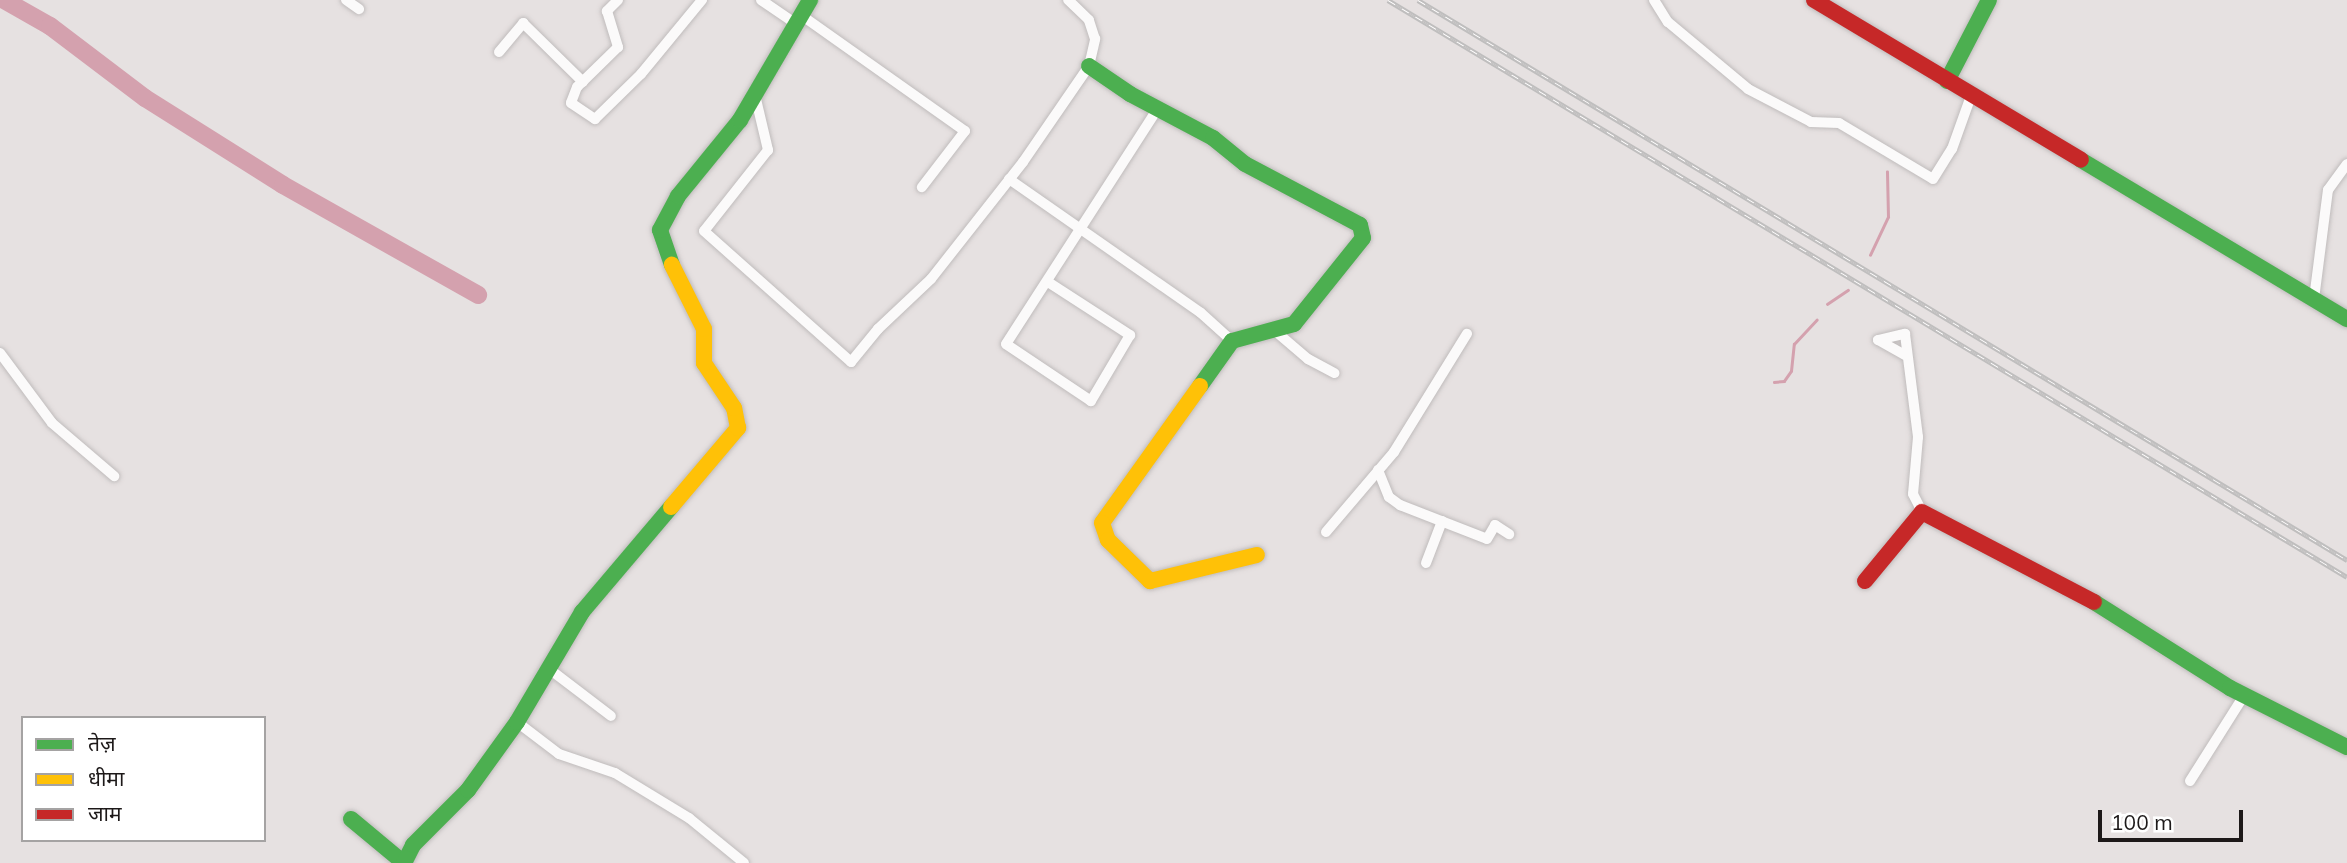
<!DOCTYPE html>
<meta charset="utf-8">
<style>
body{margin:0}
#map{position:relative;width:2347px;height:863px;overflow:hidden;background:#e6e1e1;font-family:Mulish,"Noto Sans Devanagari",sans-serif}
div>[style]{position:absolute}
.stream>*{height:2.5px;margin:-1.25px;padding:0 1.25px;transform-origin:1.25px;border-radius:1.25px;background:#d4a1ae}
.river>*{height:18px;margin:-9px;padding:0 9px;transform-origin:9px;border-radius:9px;background:#d4a1ae}
.roads{filter:drop-shadow(0 0 2px #c0bcbc) drop-shadow(0 0 2px #c0bcbc)}
.street>*{height:10px;margin:-5px;padding:0 5px;transform-origin:5px;border-radius:5px;background:#fbfafa}
.fast>*{height:16px;margin:-8px;padding:0 8px;transform-origin:8px;border-radius:8px;background:#4caf50}
.slow>*{height:16px;margin:-8px;padding:0 8px;transform-origin:8px;border-radius:8px;background:#ffc107}
.jam>*{height:16px;margin:-8px;padding:0 8px;transform-origin:8px;border-radius:8px;background:#c62828}
.rail>*{height:5px;margin-top:-2.5px;transform-origin:0;background:repeating-linear-gradient(90deg,#fff 0 8px,#bfbebe 0 16px);box-sizing:border-box;border-block:2px solid #bfbebe}
span{translate:-50% -50%;white-space:nowrap;text-align:center;line-height:1.15;-webkit-text-stroke:6px #fff;paint-order:stroke}
.legend{position:absolute;left:21px;top:716px;width:245px;height:126px;box-sizing:border-box;background:#fff;border:2px solid #a5a3a3;margin:0;padding:9px 12px;list-style:none;font-size:21px;color:#1d1919}
.legend li{display:flex;align-items:center;gap:14px;height:35px}
.legend b{width:35px;border:2px solid #a5a3a3}
.scale{position:absolute;left:2098px;top:810px;width:145px;height:32px;box-sizing:border-box;border:4px solid #1d1919;border-top:0;padding-left:9px;font-size:21px;line-height:24px;white-space:nowrap;color:#1d1919;-webkit-text-stroke:5px #fff;paint-order:stroke}
</style>
<div id="map">
<div class="stream">
<div style="left:1870px;top:255px;width:42px;rotate:-64.7deg"></div>
<div style="left:1888px;top:217px;width:45px;rotate:-91.3deg"></div>
<div style="left:1827px;top:304px;width:25px;rotate:-34deg"></div>
<div style="left:1774px;top:382px;width:10px;rotate:-6deg"></div>
<div style="left:1784px;top:381px;width:12px;rotate:-55deg"></div>
<div style="left:1791px;top:371px;width:27px;rotate:-84deg"></div>
<div style="left:1794px;top:344px;width:33px;rotate:-47deg"></div>
</div>
<div class="river">
<div style="left:4px;top:0;width:53px;rotate:29.5deg"></div>
<div style="left:50px;top:26px;width:119px;rotate:37.2deg"></div>
<div style="left:145px;top:98px;width:163px;rotate:32.2deg"></div>
<div style="left:283px;top:185px;width:224px;rotate:29.4deg"></div>
</div>
<div class="roads">
<div class="street">
<div style="left:346px;top:0;width:16px;rotate:35deg"></div>
<div style="left:618px;top:0;width:16px;rotate:135deg"></div>
<div style="left:607px;top:11px;width:38px;rotate:73deg"></div>
<div style="left:618px;top:47px;width:57px;rotate:135.7deg"></div>
<div style="left:577px;top:87px;width:17px;rotate:111deg"></div>
<div style="left:571px;top:103px;width:29px;rotate:34deg"></div>
<div style="left:595px;top:119px;width:64px;rotate:-44.4deg"></div>
<div style="left:641px;top:74px;width:96px;rotate:-50.5deg"></div>
<div style="left:761px;top:0;width:42px;rotate:34.4deg"></div>
<div style="left:1654px;top:0;width:26px;rotate:58deg"></div>
<div style="left:1668px;top:22px;width:104px;rotate:39.9deg"></div>
<div style="left:1748px;top:89px;width:71px;rotate:27.6deg"></div>
<div style="left:1811px;top:122px;width:28px;rotate:2deg"></div>
<div style="left:1839px;top:123px;width:109px;rotate:30.8deg"></div>
<div style="left:1933px;top:179px;width:36px;rotate:-58deg"></div>
<div style="left:1952px;top:149px;width:56px;rotate:-70.3deg"></div>
<div style="left:801px;top:15px;width:201px;rotate:35.3deg"></div>
<div style="left:965px;top:131px;width:71px;rotate:127.5deg"></div>
<div style="left:499px;top:52px;width:38px;rotate:-50deg"></div>
<div style="left:523px;top:23px;width:84px;rotate:44.5deg"></div>
<div style="left:755px;top:95px;width:57px;rotate:76.7deg"></div>
<div style="left:768px;top:150px;width:103px;rotate:128.3deg"></div>
<div style="left:704px;top:231px;width:197px;rotate:41.7deg"></div>
<div style="left:851px;top:362px;width:43px;rotate:-50.7deg"></div>
<div style="left:878px;top:329px;width:73px;rotate:-43.3deg"></div>
<div style="left:931px;top:279px;width:149px;rotate:-51.8deg"></div>
<div style="left:1023px;top:162px;width:116px;rotate:-55.5deg"></div>
<div style="left:1089px;top:66px;width:28px;rotate:-77deg"></div>
<div style="left:1095px;top:39px;width:20px;rotate:-108deg"></div>
<div style="left:1089px;top:20px;width:29px;rotate:-136deg"></div>
<div style="left:1009px;top:179px;width:234px;rotate:34.9deg"></div>
<div style="left:1201px;top:313px;width:42px;rotate:42.1deg"></div>
<div style="left:1048px;top:282px;width:98px;rotate:32.9deg"></div>
<div style="left:1130px;top:335px;width:77px;rotate:120.6deg"></div>
<div style="left:1091px;top:401px;width:102px;rotate:-146.2deg"></div>
<div style="left:1006px;top:344px;width:281px;rotate:-57.2deg"></div>
<div style="left:2314px;top:299px;width:110px;rotate:-82.7deg"></div>
<div style="left:2328px;top:190px;width:32px;rotate:-54deg"></div>
<div style="left:1274px;top:330px;width:45px;rotate:40.5deg"></div>
<div style="left:1308px;top:359px;width:30px;rotate:28deg"></div>
<div style="left:1878px;top:340px;width:28px;rotate:-13deg"></div>
<div style="left:1905px;top:334px;width:104px;rotate:82.8deg"></div>
<div style="left:1918px;top:437px;width:57px;rotate:95deg"></div>
<div style="left:1913px;top:494px;width:20px;rotate:63deg"></div>
<div style="left:1878px;top:340px;width:31px;rotate:29deg"></div>
<div style="left:0;top:353px;width:87px;rotate:53.4deg"></div>
<div style="left:52px;top:423px;width:82px;rotate:40.5deg"></div>
<div style="left:1378px;top:470px;width:29px;rotate:68deg"></div>
<div style="left:1389px;top:497px;width:14px;rotate:36deg"></div>
<div style="left:1400px;top:505px;width:93px;rotate:21.3deg"></div>
<div style="left:1487px;top:539px;width:16px;rotate:-60deg"></div>
<div style="left:1495px;top:525px;width:17px;rotate:33deg"></div>
<div style="left:1326px;top:532px;width:105px;rotate:-49.6deg"></div>
<div style="left:1394px;top:452px;width:139px;rotate:-58.3deg"></div>
<div style="left:1426px;top:563px;width:45px;rotate:-69.1deg"></div>
<div style="left:548px;top:668px;width:79px;rotate:37.3deg"></div>
<div style="left:517px;top:722px;width:53px;rotate:37.3deg"></div>
<div style="left:559px;top:754px;width:59px;rotate:18.7deg"></div>
<div style="left:615px;top:773px;width:87px;rotate:31.3deg"></div>
<div style="left:689px;top:818px;width:71px;rotate:39.3deg"></div>
<div style="left:2190px;top:781px;width:103px;rotate:-57.7deg"></div>
</div>
<div class="fast">
<div style="left:1089px;top:66px;width:50px;rotate:34.3deg"></div>
<div style="left:1130px;top:94px;width:94px;rotate:27.9deg"></div>
<div style="left:1213px;top:138px;width:41px;rotate:39.1deg"></div>
<div style="left:1245px;top:164px;width:130px;rotate:27.9deg"></div>
<div style="left:1360px;top:225px;width:13px;rotate:77deg"></div>
<div style="left:1363px;top:238px;width:110px;rotate:128.7deg"></div>
<div style="left:1294px;top:324px;width:64px;rotate:164.7deg"></div>
<div style="left:1232px;top:341px;width:55px;rotate:125.4deg"></div>
<div style="left:1947px;top:81px;width:91px;rotate:-62.6deg"></div>
<div style="left:2081px;top:160px;width:310px;rotate:30.9deg"></div>
<div style="left:672px;top:265px;width:37px;rotate:-109deg"></div>
<div style="left:660px;top:230px;width:38px;rotate:-62deg"></div>
<div style="left:678px;top:196px;width:98px;rotate:-50.8deg"></div>
<div style="left:740px;top:120px;width:139px;rotate:-59.7deg"></div>
<div style="left:2094px;top:602px;width:161px;rotate:32.3deg"></div>
<div style="left:2230px;top:688px;width:131px;rotate:26.8deg"></div>
<div style="left:351px;top:819px;width:69px;rotate:39.7deg"></div>
<div style="left:404px;top:863px;width:20px;rotate:-63deg"></div>
<div style="left:413px;top:845px;width:78px;rotate:-45deg"></div>
<div style="left:468px;top:790px;width:84px;rotate:-54.2deg"></div>
<div style="left:517px;top:722px;width:128px;rotate:-59.4deg"></div>
<div style="left:582px;top:612px;width:138px;rotate:-49.7deg"></div>
</div>
<div class="slow">
<div style="left:1200px;top:386px;width:168px;rotate:125.6deg"></div>
<div style="left:1102px;top:523px;width:18px;rotate:71deg"></div>
<div style="left:1108px;top:540px;width:59px;rotate:44.3deg"></div>
<div style="left:1150px;top:581px;width:110px;rotate:-13.7deg"></div>
<div style="left:671px;top:507px;width:104px;rotate:-49.7deg"></div>
<div style="left:738px;top:428px;width:20px;rotate:-101deg"></div>
<div style="left:734px;top:408px;width:54px;rotate:-123.7deg"></div>
<div style="left:704px;top:363px;width:34px;rotate:-90deg"></div>
<div style="left:704px;top:329px;width:72px;rotate:-116.6deg"></div>
</div>
<div class="jam">
<div style="left:1814px;top:0;width:311px;rotate:30.9deg"></div>
<div style="left:1865px;top:581px;width:89px;rotate:-50.4deg"></div>
<div style="left:1922px;top:512px;width:194px;rotate:27.6deg"></div>
</div>
</div>
<div class="rail">
<div style="left:1388px;top:0;width:1119px;rotate:31.03deg"></div>
<div style="left:1418px;top:0;width:1085px;rotate:31.08deg"></div>
</div>
<ul class="legend">
<li><b style="height:9px;background:#4caf50"></b>तेज़</li>
<li><b style="height:9px;background:#ffc107"></b>धीमा</li>
<li><b style="height:9px;background:#c62828"></b>जाम</li>
</ul>
<div class="scale">100 m</div>
</div>
